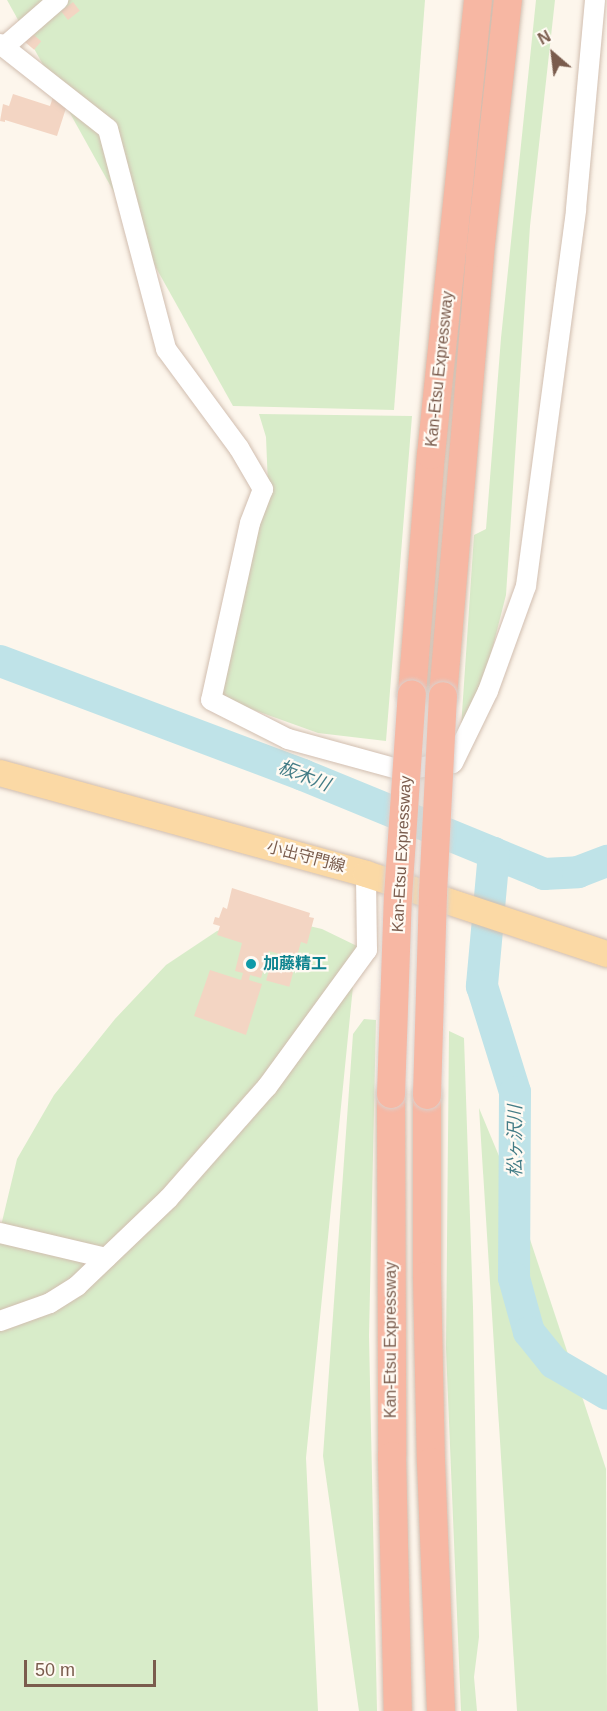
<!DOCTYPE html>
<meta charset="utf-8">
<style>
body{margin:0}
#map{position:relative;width:607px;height:1711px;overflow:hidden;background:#fdf6ec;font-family:Helvetica,"Noto Sans JP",sans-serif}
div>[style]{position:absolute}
.green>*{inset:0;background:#d8ecc9}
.river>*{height:32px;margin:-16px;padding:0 16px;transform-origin:16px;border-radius:16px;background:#bfe3e8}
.building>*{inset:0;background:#f3d5c3;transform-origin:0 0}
.roads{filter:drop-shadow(0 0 2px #d1beb0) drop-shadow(0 0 2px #d1beb0)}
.minor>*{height:20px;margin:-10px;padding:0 10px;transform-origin:10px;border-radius:10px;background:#fff}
.major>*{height:26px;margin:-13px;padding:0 13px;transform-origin:13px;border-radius:13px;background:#fbd9a5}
.highway>*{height:28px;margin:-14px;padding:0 14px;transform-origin:14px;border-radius:14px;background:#f7b7a3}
.bridges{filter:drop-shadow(0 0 2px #dad1cd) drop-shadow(0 0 2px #dad1cd)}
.highway-bridge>*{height:28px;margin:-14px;padding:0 14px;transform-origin:14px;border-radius:14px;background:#f7b7a3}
.dots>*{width:16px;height:16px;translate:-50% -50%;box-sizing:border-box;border:3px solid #fffaf3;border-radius:50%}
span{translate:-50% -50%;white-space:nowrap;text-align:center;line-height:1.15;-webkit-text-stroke:4.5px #fffaf3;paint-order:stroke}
.street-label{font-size:16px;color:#7a5c4d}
.culture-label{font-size:16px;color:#0d838f;font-weight:700}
.left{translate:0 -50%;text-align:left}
.water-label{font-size:18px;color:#437c86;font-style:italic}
.north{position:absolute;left:523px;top:24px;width:60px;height:60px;-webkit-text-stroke:4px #fffaf3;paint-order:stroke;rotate:332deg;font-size:16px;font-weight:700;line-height:24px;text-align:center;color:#7a5c4d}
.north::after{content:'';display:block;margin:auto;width:21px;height:27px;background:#7a5c4d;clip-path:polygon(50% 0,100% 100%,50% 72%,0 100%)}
.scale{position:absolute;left:24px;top:1660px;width:132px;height:27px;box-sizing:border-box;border:3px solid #7a5c4d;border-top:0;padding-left:8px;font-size:18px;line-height:21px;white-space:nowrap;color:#7a5c4d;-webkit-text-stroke:4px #fffaf3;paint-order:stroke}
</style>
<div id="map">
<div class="green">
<div style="clip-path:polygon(7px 0,425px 0,394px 410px,233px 406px)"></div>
<div style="clip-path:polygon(536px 0,555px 0,530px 226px,506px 595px,477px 709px,461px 728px,474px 535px,486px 529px,501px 338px)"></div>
<div style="clip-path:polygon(259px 414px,412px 416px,386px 741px,318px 733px,218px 697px,268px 486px,266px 437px)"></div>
<div style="clip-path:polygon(271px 917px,322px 929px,357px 946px,306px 1458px,318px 1711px,0 1711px,0 1230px,17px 1159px,54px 1095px,115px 1019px,166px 965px,217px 931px)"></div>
<div style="clip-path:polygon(364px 1019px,376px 1020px,369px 1336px,377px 1711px,359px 1711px,323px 1456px,353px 1034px)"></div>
<div style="clip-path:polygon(449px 1031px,464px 1038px,473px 1307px,479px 1637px,474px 1677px,477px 1711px,461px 1711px,446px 1349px)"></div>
<div style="clip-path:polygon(479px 1108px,516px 1197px,606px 1469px,607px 1711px,517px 1711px)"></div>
</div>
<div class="river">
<div style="left:0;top:661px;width:324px;rotate:20.6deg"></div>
<div style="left:303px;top:775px;width:261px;rotate:22.3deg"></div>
<div style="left:544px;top:874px;width:34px;rotate:-3deg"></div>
<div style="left:578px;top:872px;width:31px;rotate:-21deg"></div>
<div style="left:494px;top:853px;width:134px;rotate:95.2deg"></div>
<div style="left:482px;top:986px;width:111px;rotate:72.7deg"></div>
<div style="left:515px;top:1092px;width:186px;rotate:90.3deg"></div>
<div style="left:514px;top:1278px;width:56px;rotate:74.5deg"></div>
<div style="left:529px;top:1332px;width:40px;rotate:51deg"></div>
<div style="left:554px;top:1363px;width:61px;rotate:30.3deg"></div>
</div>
<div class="building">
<div style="left:73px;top:2px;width:11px;height:15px;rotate:52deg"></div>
<div style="left:29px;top:31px;width:16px;height:11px;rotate:40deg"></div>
<div style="clip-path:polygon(13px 94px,50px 106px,53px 97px,68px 102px,57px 136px,5px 120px,5px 122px,0 121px,3px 104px,9px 106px)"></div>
<div style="clip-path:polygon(232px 888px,310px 913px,309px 917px,314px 918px,307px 944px,301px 942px,296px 959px,269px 951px,261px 978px,250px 975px,249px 980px,262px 984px,246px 1035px,194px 1016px,210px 970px,241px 980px,243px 973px,235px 971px,242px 943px,217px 935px,220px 926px,213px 924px,215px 917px,219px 918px,223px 907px,227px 909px)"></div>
<div style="left:270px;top:966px;width:24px;height:15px;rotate:15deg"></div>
</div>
<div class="roads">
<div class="minor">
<div style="left:0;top:44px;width:137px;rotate:38.2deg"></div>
<div style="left:108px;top:129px;width:228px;rotate:75.2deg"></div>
<div style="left:166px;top:349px;width:123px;rotate:53.6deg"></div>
<div style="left:239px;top:448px;width:48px;rotate:59.7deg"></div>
<div style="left:263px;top:489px;width:36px;rotate:111deg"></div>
<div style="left:250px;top:523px;width:181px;rotate:102.4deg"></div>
<div style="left:211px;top:700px;width:86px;rotate:26.9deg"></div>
<div style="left:288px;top:739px;width:117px;rotate:15.3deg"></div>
<div style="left:401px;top:770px;width:52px;rotate:-7.7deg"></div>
<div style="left:453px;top:763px;width:80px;rotate:-64.1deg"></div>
<div style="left:488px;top:691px;width:112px;rotate:-70.1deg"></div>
<div style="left:526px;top:586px;width:380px;rotate:-82.4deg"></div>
<div style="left:576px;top:209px;width:210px;rotate:-84.8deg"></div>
<div style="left:4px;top:47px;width:72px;rotate:-41deg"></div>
<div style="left:0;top:1233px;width:109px;rotate:13.3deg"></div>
<div style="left:0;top:1321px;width:53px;rotate:-19.8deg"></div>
<div style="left:50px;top:1303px;width:32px;rotate:-32deg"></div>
<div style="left:77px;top:1286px;width:127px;rotate:-43.7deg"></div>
<div style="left:169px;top:1198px;width:148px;rotate:-48.6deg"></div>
<div style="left:267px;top:1087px;width:170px;rotate:-53.9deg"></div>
<div style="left:367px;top:950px;width:76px;rotate:-90.8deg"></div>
</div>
<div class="major">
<div style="left:0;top:773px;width:380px;rotate:15.4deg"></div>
<div style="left:366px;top:874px;width:254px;rotate:18.4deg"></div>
</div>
<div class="highway">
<div style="left:412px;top:694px;width:240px;rotate:-85.5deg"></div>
<div style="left:431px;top:455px;width:457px;rotate:-84.1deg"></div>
<div style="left:443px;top:696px;width:445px;rotate:-85.2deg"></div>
<div style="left:480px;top:253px;width:255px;rotate:-83.7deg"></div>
<div style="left:391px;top:1094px;width:362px;rotate:89.8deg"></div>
<div style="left:392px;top:1456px;width:255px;rotate:88.7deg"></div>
<div style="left:427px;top:1095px;width:181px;rotate:90deg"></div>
<div style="left:427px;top:1276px;width:186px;rotate:88.8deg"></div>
<div style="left:431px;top:1462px;width:249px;rotate:87.7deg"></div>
</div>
</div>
<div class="bridges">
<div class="highway-bridge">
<div style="left:391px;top:1094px;width:197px;rotate:-88deg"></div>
<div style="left:398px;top:897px;width:203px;rotate:-86.1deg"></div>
<div style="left:427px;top:1095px;width:202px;rotate:-88.3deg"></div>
<div style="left:433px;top:893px;width:197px;rotate:-87.1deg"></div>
</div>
</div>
<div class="dots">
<div style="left:251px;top:964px;background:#0f9aa8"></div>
</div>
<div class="street-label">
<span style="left:440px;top:369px;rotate:-84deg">Kan-Etsu Expressway</span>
<span style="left:402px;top:854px;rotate:-87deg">Kan-Etsu Expressway</span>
<span style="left:306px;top:857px;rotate:15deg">小出守門線</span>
<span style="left:391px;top:1340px;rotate:-90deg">Kan-Etsu Expressway</span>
</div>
<div class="culture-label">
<span class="left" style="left:263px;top:964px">加藤精工</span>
</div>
<div class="water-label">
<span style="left:304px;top:776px;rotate:21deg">板木川</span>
<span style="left:515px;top:1141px;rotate:-90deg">松ヶ沢川</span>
</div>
<div class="north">N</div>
<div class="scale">50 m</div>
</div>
